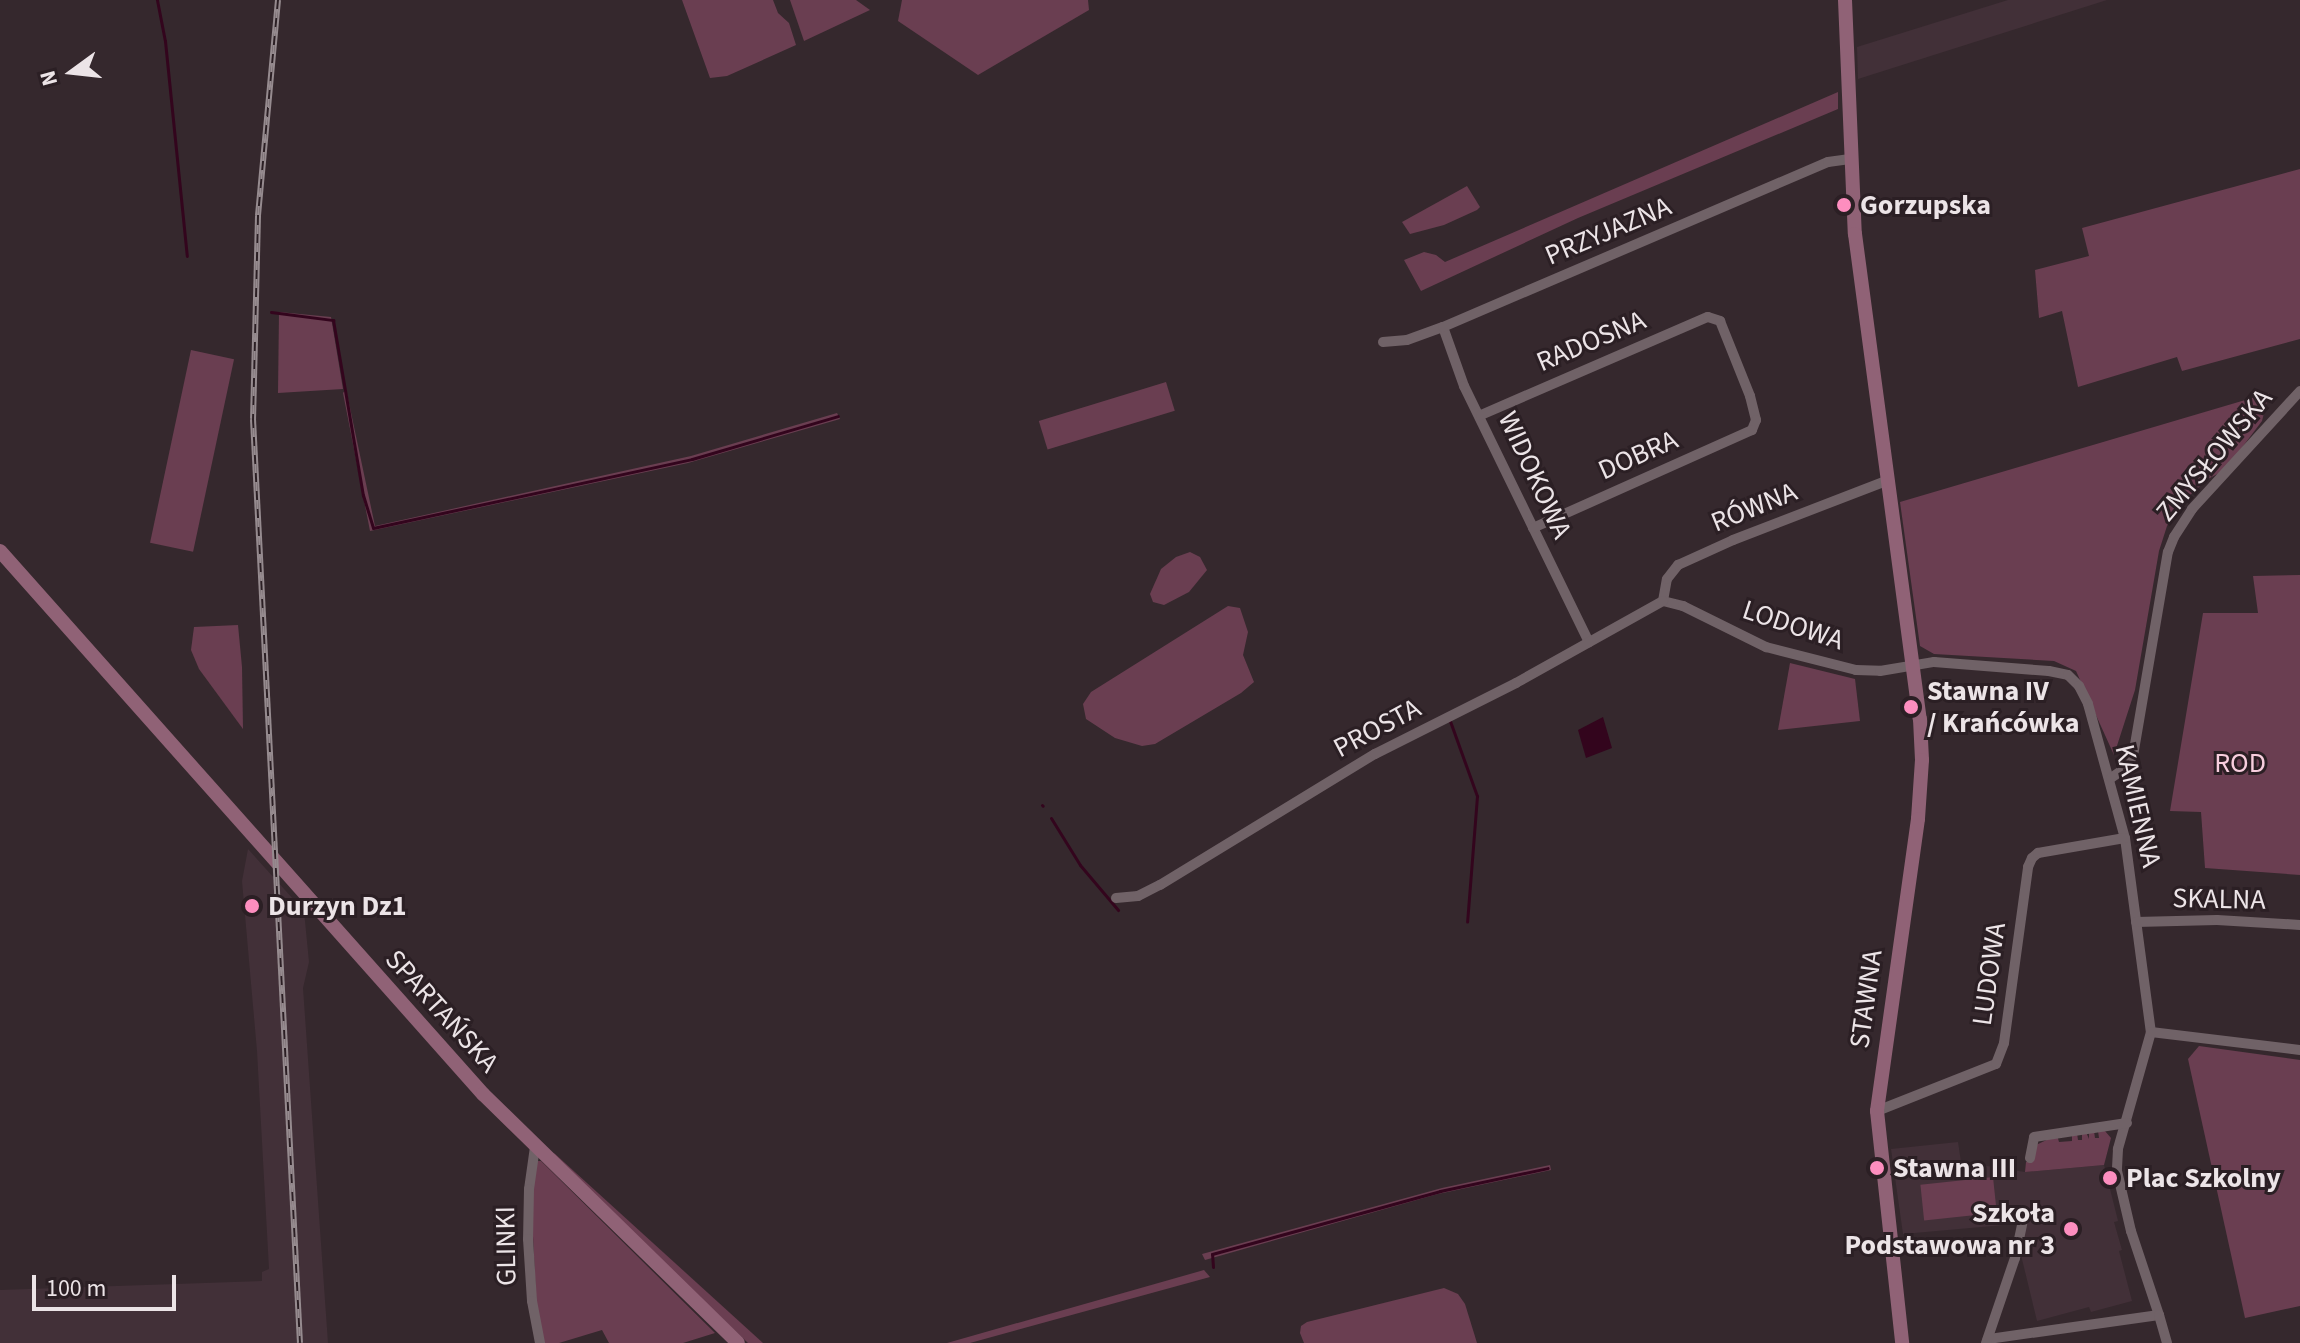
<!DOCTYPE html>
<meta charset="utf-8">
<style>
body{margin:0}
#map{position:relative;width:2300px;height:1343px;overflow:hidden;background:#35282d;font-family:"Source Sans 3",sans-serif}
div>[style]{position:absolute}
.built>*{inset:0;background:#423038}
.green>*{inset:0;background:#6a3e51;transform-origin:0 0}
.water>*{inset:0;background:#33051d}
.stream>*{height:3px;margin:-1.5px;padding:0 1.5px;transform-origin:1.5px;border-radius:1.5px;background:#33051d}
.street>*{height:10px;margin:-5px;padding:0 5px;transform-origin:5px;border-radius:5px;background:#706267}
.secondary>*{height:14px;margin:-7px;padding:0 7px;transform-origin:7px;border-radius:7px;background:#906276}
.rail>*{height:6px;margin-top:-3px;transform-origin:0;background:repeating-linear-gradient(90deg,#2b1f24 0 9px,#968b8f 0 18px);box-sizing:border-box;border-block:2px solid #968b8f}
.dots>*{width:22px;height:22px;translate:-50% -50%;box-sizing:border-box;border:4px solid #2b1f24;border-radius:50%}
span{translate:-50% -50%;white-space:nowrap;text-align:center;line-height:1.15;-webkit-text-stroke:6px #2b1f24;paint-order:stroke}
.poi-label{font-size:28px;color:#ece4e7;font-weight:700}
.left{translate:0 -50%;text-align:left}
.right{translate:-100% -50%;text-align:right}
.street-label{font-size:28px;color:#ece4e7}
.park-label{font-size:28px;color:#f8cede}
.north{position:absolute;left:32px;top:32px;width:80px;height:80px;-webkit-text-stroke:6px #2b1f24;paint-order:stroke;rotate:255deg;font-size:22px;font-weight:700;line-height:32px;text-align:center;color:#ece4e7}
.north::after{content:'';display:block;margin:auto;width:28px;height:36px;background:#ece4e7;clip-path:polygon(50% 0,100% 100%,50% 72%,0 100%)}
.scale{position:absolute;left:32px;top:1275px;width:144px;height:36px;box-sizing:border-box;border:4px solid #ece4e7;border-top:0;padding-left:10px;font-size:24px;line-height:28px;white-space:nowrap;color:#ece4e7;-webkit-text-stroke:6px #2b1f24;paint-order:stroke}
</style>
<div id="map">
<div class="built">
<div style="clip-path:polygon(2008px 0,2107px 0,1858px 79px,1857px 47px)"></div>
<div style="clip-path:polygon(248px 849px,304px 911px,309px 962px,303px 988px,328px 1343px,0 1343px,0 1290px,262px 1281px,262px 1272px,269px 1269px,257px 1051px,242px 881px)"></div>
<div style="clip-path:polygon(1958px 1142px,1961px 1162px,2025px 1172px,2104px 1165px,2118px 1221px,2114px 1222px,2122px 1250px,2119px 1251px,2132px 1301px,2091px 1312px,2089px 1307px,2037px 1321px,2021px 1255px,2026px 1223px,1903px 1234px,1891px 1149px)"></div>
</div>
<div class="green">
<div style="clip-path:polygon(682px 0,773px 0,778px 13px,789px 23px,796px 45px,727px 76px,710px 78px)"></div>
<div style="clip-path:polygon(790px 0,856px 0,870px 10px,804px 41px)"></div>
<div style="clip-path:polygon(902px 0,1088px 0,1089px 10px,978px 75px,898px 21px)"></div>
<div style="clip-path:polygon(1838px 92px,1838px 109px,1578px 218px,1421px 291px,1404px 260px,1424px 252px,1436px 255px,1445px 262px)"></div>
<div style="clip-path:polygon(2300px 169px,2300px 339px,2182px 371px,2177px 357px,2078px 387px,2062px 311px,2039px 318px,2035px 270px,2089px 256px,2082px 228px)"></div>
<div style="clip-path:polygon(1467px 186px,1480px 207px,1477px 210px,1444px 225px,1410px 234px,1402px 222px)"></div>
<div style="clip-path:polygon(279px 312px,331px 317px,343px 389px,278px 393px)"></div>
<div style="left:191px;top:350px;width:44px;height:197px;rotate:12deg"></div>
<div style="left:1166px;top:382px;width:30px;height:133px;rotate:73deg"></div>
<div style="clip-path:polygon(346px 389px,375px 526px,691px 456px,837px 413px,840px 419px,688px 463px,370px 531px,343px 393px)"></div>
<div style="clip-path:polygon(2269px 393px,2262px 421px,2225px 470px,2208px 479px,2182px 502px,2167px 526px,2159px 551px,2135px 690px,2114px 755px,2076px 671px,2054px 661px,1934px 654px,1920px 646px,1900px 502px)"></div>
<div style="clip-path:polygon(1190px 552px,1200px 557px,1207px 570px,1189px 592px,1164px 605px,1153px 602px,1150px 594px,1161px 569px,1176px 557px)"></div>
<div style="clip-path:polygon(2300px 575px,2300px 875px,2205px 868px,2201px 812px,2170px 811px,2203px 613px,2258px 613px,2253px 576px)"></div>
<div style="clip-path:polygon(1228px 606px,1240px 608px,1248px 632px,1243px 655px,1254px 682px,1241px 693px,1155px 744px,1142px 746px,1115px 738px,1086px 719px,1083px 704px,1091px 692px)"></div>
<div style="clip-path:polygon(238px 625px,242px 667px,243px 729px,199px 669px,191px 650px,194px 627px)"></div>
<div style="clip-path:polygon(1790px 663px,1855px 679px,1860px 721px,1778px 730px)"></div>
<div style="clip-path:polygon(2199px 1046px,2300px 1060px,2300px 1306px,2245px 1318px,2188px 1059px)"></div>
<div style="clip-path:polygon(2094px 1131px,2095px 1138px,2099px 1138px,2098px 1131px,2105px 1131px,2111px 1138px,2104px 1165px,2025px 1172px,2026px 1162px,2032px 1162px,2036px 1145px,2057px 1135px,2059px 1142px,2072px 1141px,2072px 1134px,2077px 1133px,2078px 1140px,2082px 1140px,2082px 1133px,2086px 1132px,2089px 1139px,2089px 1132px)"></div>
<div style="clip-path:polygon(554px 1153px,763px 1343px,748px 1343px,556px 1160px)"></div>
<div style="clip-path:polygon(537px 1161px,541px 1161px,715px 1333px,683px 1343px,609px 1343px,602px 1330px,559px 1343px,542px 1343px,537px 1317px,531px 1196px)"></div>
<div style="clip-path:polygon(1550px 1165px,1551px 1170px,1438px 1194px,1205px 1260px,1202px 1254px,1442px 1188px)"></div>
<div style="left:1993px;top:1177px;width:36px;height:73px;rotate:84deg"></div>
<div style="clip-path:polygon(1204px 1270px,1210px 1277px,970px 1343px,947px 1343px)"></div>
<div style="clip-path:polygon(1444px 1288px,1458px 1294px,1465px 1304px,1477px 1343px,1304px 1343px,1300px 1333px,1301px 1326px,1307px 1322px)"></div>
</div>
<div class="water">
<div style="clip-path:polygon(1603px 717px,1612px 748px,1586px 758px,1578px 730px)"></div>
</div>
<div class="stream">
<div style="left:157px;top:0;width:42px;rotate:79deg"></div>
<div style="left:165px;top:41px;width:216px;rotate:84.2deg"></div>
<div style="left:271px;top:312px;width:63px;rotate:7.4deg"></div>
<div style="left:333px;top:320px;width:178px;rotate:80.3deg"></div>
<div style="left:363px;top:495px;width:34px;rotate:73deg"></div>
<div style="left:373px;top:528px;width:326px;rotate:-12.2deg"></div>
<div style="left:692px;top:459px;width:152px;rotate:-16.4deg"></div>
<div style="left:1450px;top:721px;width:80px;rotate:70.2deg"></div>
<div style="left:1477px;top:796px;width:126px;rotate:94.5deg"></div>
<div style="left:1042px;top:805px;width:1px;rotate:45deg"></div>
<div style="left:1051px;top:818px;width:55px;rotate:58.3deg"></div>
<div style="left:1080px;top:865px;width:59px;rotate:49.8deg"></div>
<div style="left:1213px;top:1267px;width:13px;rotate:-94deg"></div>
<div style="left:1212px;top:1254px;width:237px;rotate:-15.4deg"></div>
<div style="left:1440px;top:1191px;width:110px;rotate:-12deg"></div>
</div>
<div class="street">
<div style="left:1443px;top:327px;width:63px;rotate:70.4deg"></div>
<div style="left:1464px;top:386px;width:285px;rotate:64deg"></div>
<div style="left:1383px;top:342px;width:24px;rotate:-5deg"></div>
<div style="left:1407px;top:340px;width:38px;rotate:-20deg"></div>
<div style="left:1443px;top:327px;width:419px;rotate:-23.2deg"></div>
<div style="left:1828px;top:162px;width:22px;rotate:-8deg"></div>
<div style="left:1481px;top:415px;width:247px;rotate:-23.4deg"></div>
<div style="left:1708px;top:317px;width:13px;rotate:18deg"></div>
<div style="left:1720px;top:321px;width:81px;rotate:68.2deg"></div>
<div style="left:1750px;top:396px;width:25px;rotate:76deg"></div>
<div style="left:1756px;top:420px;width:11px;rotate:112deg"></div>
<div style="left:1752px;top:430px;width:240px;rotate:155.9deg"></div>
<div style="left:1663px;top:601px;width:21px;rotate:14deg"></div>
<div style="left:1683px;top:606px;width:93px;rotate:26.3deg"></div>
<div style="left:1766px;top:647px;width:93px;rotate:14.3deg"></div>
<div style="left:1856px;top:670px;width:24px;rotate:2deg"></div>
<div style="left:1880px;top:671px;width:55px;rotate:-9.5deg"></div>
<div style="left:1934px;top:662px;width:115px;rotate:4.5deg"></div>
<div style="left:2049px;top:671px;width:19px;rotate:12deg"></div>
<div style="left:2068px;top:675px;width:16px;rotate:45deg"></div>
<div style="left:2079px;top:686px;width:20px;rotate:63deg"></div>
<div style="left:2088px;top:704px;width:139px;rotate:74.6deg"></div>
<div style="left:2125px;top:838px;width:196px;rotate:82.4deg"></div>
<div style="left:2151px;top:1032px;width:122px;rotate:105.8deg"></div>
<div style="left:2118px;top:1149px;width:22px;rotate:93deg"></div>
<div style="left:2117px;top:1171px;width:62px;rotate:76.9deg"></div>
<div style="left:2131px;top:1231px;width:89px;rotate:71.6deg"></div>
<div style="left:2159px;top:1315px;width:173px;rotate:172deg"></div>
<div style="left:1663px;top:601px;width:22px;rotate:-80deg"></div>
<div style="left:1667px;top:579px;width:18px;rotate:-52deg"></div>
<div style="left:1678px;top:565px;width:60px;rotate:-24.4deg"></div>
<div style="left:1733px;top:540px;width:164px;rotate:-21.1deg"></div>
<div style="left:2111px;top:778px;width:16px;rotate:-35deg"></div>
<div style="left:2124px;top:769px;width:16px;rotate:-55deg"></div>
<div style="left:2133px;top:756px;width:207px;rotate:-80.3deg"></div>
<div style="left:2168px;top:552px;width:16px;rotate:-68deg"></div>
<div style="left:2174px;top:537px;width:33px;rotate:-57deg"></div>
<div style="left:2192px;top:509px;width:160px;rotate:-47.5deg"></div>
<div style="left:1116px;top:898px;width:22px;rotate:-5deg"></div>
<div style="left:1138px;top:896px;width:25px;rotate:-27deg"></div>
<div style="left:1160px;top:885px;width:252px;rotate:-31.4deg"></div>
<div style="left:1375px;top:754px;width:158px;rotate:-26.7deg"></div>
<div style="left:1516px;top:683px;width:168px;rotate:-29.2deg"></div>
<div style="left:2136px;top:922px;width:81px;rotate:-1.4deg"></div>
<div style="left:2217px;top:920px;width:83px;rotate:3.4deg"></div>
<div style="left:2151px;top:1032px;width:150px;rotate:6.9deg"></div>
<div style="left:1877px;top:1111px;width:128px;rotate:-21.6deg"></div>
<div style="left:1996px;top:1064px;width:22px;rotate:-69deg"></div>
<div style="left:2004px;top:1043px;width:178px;rotate:-82.2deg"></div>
<div style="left:2028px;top:867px;width:10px;rotate:-66deg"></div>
<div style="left:2032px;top:858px;width:8px;rotate:-40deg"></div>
<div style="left:2038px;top:853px;width:88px;rotate:-9.8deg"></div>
<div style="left:535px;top:1147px;width:42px;rotate:98.1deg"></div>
<div style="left:529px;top:1189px;width:50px;rotate:91.1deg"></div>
<div style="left:528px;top:1239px;width:62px;rotate:86.3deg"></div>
<div style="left:532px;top:1301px;width:43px;rotate:79.2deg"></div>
<div style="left:2030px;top:1158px;width:21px;rotate:-79deg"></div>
<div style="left:2034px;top:1137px;width:94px;rotate:-8.6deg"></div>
<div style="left:2159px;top:1315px;width:29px;rotate:74deg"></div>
<div style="left:1986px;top:1343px;width:90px;rotate:-71.2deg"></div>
<div style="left:2015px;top:1258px;width:35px;rotate:-78deg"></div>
</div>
<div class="secondary">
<div style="left:1845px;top:0;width:234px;rotate:87.6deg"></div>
<div style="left:1855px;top:234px;width:489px;rotate:82.4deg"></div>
<div style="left:1920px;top:719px;width:41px;rotate:87.2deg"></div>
<div style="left:1922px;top:760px;width:59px;rotate:93.9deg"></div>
<div style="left:1918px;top:819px;width:295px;rotate:98deg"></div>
<div style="left:1877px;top:1111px;width:233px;rotate:83.8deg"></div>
<div style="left:0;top:551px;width:727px;rotate:48.35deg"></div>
<div style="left:483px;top:1094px;width:356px;rotate:44.3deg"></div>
</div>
<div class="rail">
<div style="left:278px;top:0;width:217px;rotate:95.3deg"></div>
<div style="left:258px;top:216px;width:203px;rotate:91.4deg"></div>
<div style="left:253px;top:419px;width:925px;rotate:87.09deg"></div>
</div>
<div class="dots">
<div style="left:1844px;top:205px;background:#fd8ebf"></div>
<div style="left:1911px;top:707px;background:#fd8ebf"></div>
<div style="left:252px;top:906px;background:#fd8ebf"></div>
<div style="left:1877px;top:1168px;background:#fd8ebf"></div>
<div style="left:2110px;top:1178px;background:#fd8ebf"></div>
<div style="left:2071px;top:1229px;background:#fd8ebf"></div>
</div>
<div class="poi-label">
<span class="left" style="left:1860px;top:205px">Gorzupska</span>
<span class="left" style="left:1927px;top:707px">Stawna IV<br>/ Krańcówka</span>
<span class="left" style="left:268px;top:906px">Durzyn Dz1</span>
<span class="left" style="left:1893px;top:1168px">Stawna III</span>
<span class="left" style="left:2126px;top:1178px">Plac Szkolny</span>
<span class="right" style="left:2055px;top:1229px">Szkoła<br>Podstawowa nr 3</span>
</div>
<div class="street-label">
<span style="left:1608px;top:231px;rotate:-23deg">PRZYJAZNA</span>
<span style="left:1591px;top:341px;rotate:-23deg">RADOSNA</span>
<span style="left:1638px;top:455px;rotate:-24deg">DOBRA</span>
<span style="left:2214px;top:455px;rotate:-50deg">ZMYSŁOWSKA</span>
<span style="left:1535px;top:475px;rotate:65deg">WIDOKOWA</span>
<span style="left:1754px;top:507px;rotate:-22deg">RÓWNA</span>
<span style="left:1793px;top:625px;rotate:18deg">LODOWA</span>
<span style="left:1377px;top:728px;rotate:-28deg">PROSTA</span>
<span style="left:2138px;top:806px;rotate:77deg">KAMIENNA</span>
<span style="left:2219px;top:899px;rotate:1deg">SKALNA</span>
<span style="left:1989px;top:974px;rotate:-82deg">LUDOWA</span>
<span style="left:1866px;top:999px;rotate:-82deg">STAWNA</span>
<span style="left:442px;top:1011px;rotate:48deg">SPARTAŃSKA</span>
<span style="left:506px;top:1246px;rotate:-91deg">GLINKI</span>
</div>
<div class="park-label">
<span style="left:2240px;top:763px">ROD</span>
</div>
<div class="north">N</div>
<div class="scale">100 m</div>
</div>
